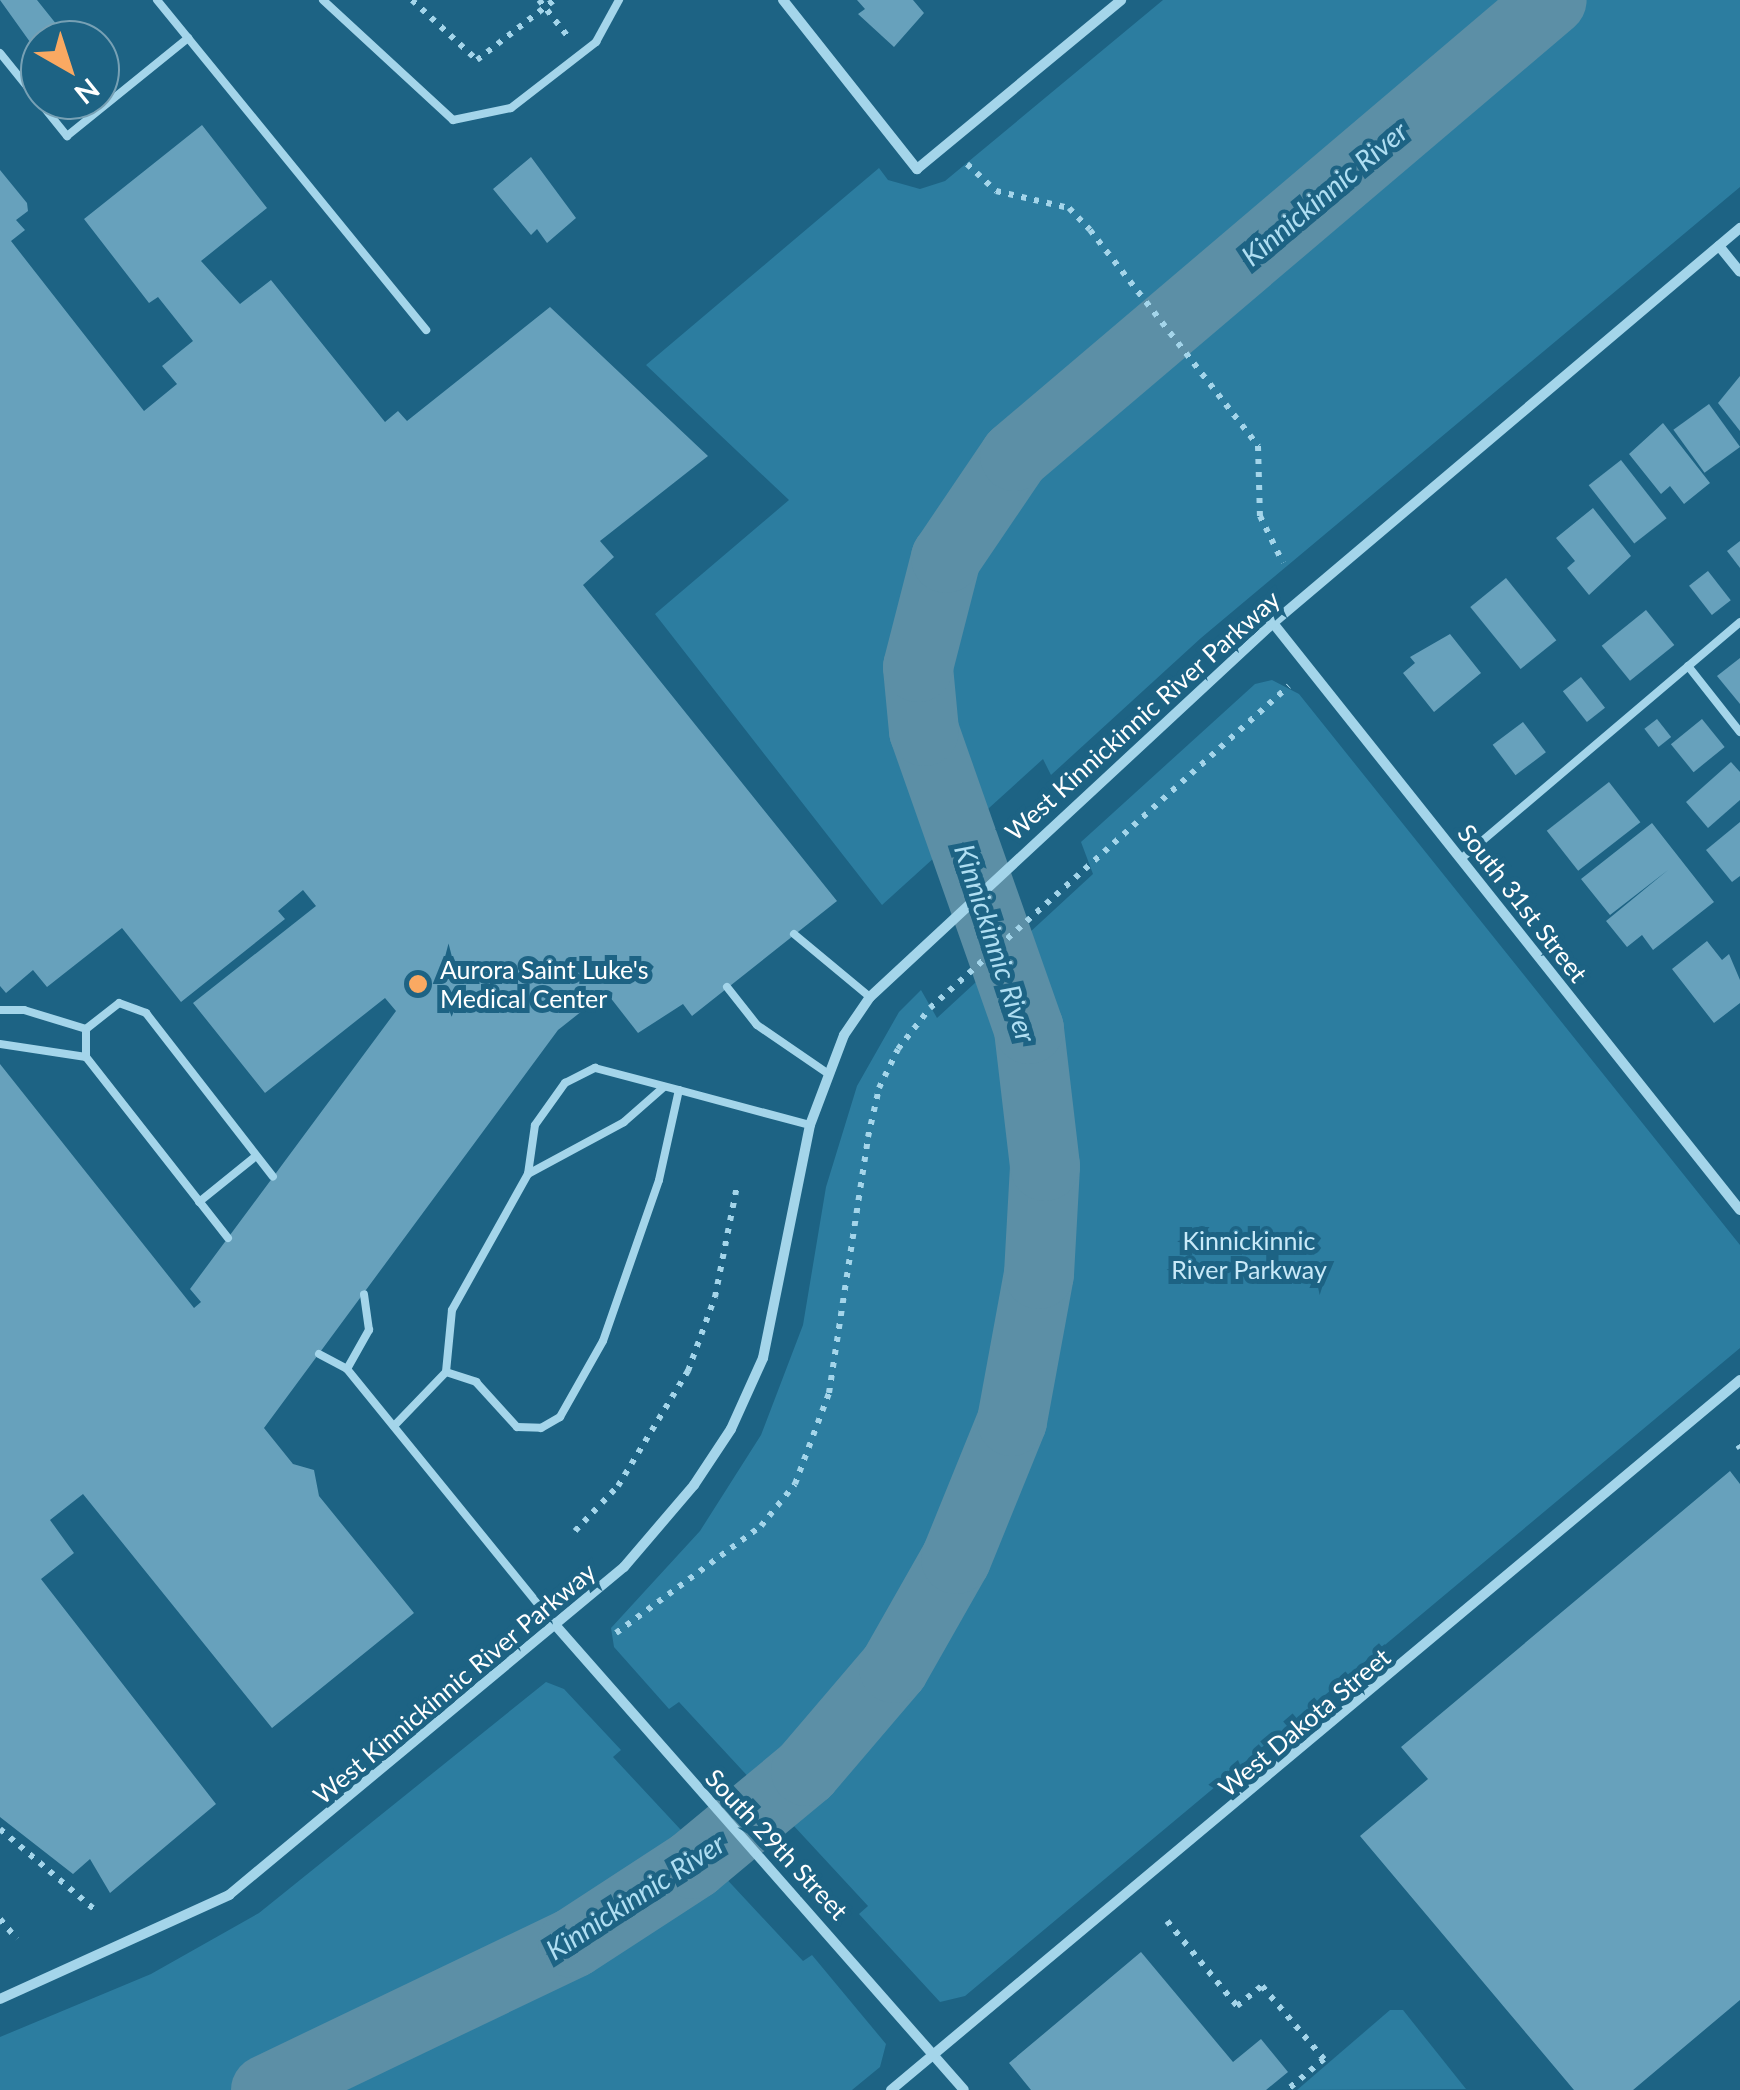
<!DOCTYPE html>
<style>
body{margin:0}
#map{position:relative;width:1740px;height:2090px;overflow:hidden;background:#1d6384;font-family:Lato,sans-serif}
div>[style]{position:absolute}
.green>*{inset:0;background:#2c7da0}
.river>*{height:70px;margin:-35px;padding:0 35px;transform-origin:35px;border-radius:35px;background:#5c8fa6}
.building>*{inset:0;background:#67a1bc;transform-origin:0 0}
.path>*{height:6px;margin-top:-3px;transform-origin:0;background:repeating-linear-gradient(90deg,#a4d5ea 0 5px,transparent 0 13px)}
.service>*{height:8px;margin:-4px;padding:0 4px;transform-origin:4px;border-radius:4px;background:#a4d5ea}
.minor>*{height:10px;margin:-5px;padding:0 5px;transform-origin:5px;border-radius:5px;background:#a4d5ea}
.dots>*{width:28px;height:28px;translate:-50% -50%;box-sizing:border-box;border:5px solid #1d6384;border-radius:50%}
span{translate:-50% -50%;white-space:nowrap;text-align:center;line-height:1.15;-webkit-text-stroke:10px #1d6384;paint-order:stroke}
.street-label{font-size:25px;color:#fff}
.poi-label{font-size:25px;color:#fff}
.left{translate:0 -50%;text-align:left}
.park-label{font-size:25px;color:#c8e9f8}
.water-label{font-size:28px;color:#afdef2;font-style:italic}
.north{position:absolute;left:20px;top:20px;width:100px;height:100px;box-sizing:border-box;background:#1d6384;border:2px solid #77a1b5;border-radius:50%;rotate:141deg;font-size:28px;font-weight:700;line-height:40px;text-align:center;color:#fff}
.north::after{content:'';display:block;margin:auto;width:35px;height:45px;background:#faa962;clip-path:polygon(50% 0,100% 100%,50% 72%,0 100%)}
</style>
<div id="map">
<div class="green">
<div style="clip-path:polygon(1163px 0,1740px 0,1740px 187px,1201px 638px,1051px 775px,1043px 759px,882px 905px,655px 614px,789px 500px,646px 365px,879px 168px,888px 180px,920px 189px,945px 181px)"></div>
<div style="clip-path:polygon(1272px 680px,1299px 694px,1740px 1245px,1740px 1348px,965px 1996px,940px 2002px,859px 1914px,868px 1906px,679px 1702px,669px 1709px,614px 1647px,611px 1628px,700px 1531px,761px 1435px,803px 1325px,826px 1187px,857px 1086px,899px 1012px,921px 990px,937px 1018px,1093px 874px,1081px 842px,1255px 684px)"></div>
<div style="clip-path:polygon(546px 1682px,564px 1689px,621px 1750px,613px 1757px,803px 1961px,812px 1955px,886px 2044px,880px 2067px,852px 2090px,0 2090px,0 2037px,151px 1974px,259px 1913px)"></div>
<div style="clip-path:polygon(1390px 2010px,1403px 2010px,1466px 2089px,1297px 2090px)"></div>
</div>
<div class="river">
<div style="left:266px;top:2090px;width:340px;rotate:-25.6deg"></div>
<div style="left:573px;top:1943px;width:145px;rotate:-33.1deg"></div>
<div style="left:694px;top:1864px;width:146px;rotate:-39.7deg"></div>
<div style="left:806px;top:1771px;width:135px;rotate:-49.5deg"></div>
<div style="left:894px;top:1668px;width:125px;rotate:-60.4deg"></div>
<div style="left:956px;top:1559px;width:149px;rotate:-67.9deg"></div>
<div style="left:1012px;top:1421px;width:149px;rotate:-79.6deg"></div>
<div style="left:1039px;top:1274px;width:108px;rotate:-86.8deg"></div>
<div style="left:1045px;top:1166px;width:138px;rotate:-96.7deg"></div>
<div style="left:1029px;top:1029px;width:316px;rotate:-109.4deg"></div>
<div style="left:924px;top:731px;width:64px;rotate:-95.4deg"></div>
<div style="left:918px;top:667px;width:113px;rotate:-75.6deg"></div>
<div style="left:946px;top:558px;width:123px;rotate:-55.9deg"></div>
<div style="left:1015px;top:456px;width:704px;rotate:-40.34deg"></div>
</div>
<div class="building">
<div style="clip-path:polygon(0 0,37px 0,69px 40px,40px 40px,40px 56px)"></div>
<div style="clip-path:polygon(857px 0,913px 0,924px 13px,894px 47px,858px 14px,865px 9px)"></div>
<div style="clip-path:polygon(202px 125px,267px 208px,201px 261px,240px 304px,271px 280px,385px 422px,398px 411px,407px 421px,550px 307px,708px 456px,600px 541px,614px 557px,583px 585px,837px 901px,692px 1016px,683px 1004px,638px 1033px,606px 992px,558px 1030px,264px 1428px,293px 1464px,314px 1470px,319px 1496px,414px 1613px,272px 1728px,83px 1494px,50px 1520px,74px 1553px,41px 1579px,216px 1804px,110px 1893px,90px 1859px,73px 1874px,0 1817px,0 1064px,194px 1308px,201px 1302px,190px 1289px,396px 1011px,385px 998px,265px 1093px,193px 1003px,316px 906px,303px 890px,278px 911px,285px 919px,181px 1002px,122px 928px,47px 987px,33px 970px,6px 993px,0 986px,0 170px,27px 203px,28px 211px,16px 220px,25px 230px,11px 241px,144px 411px,177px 384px,162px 366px,193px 341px,158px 297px,149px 303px,84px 219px)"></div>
<div style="clip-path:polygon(531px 157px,576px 218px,547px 243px,537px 229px,531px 235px,493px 189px)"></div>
<div style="clip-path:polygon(1740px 376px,1740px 431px,1718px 403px)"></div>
<div style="left:1709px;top:404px;width:53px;height:44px;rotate:54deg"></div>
<div style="clip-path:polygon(1663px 423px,1710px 483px,1684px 504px,1670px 486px,1661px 494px,1629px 454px)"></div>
<div style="left:1621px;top:460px;width:74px;height:41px;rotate:52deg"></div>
<div style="clip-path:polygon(1593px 508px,1631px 556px,1589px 595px,1567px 568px,1575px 561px,1556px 538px)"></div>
<div style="clip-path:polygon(1740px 541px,1740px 568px,1727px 551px)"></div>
<div style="left:1708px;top:571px;width:37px;height:24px;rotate:52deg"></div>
<div style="left:1506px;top:578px;width:80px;height:46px;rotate:51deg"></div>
<div style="left:1646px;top:610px;width:45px;height:57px;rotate:51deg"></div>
<div style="clip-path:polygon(1450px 634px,1481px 673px,1434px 712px,1403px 673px,1415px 663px,1410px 657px)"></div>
<div style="clip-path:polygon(1740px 658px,1740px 704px,1717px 676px)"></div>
<div style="left:1581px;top:677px;width:39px;height:23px;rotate:52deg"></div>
<div style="left:1657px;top:719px;width:23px;height:16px;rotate:52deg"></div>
<div style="left:1702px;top:719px;width:36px;height:40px;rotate:51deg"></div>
<div style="left:1523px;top:722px;width:38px;height:38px;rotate:53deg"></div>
<div style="clip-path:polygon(1731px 762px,1740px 772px,1740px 800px,1708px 828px,1686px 802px)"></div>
<div style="left:1609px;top:782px;width:51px;height:79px;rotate:52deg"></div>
<div style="clip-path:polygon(1740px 822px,1740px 876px,1732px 882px,1706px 850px)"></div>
<div style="clip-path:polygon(1652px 823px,1714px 902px,1653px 950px,1642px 935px,1627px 947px,1606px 921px,1668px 870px,1610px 915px,1581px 879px)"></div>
<div style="clip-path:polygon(1707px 941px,1722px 960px,1729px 954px,1740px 980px,1740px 1003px,1714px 1023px,1672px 969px)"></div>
<div style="clip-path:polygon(1730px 1471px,1740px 1484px,1740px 2000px,1633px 2090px,1574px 2090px,1360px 1836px,1428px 1779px,1401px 1747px)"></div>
<div style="clip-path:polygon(1141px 1952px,1233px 2062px,1261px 2039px,1288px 2072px,1266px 2090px,1031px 2090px,1009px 2063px)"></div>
</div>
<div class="path">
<div style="left:412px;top:0;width:88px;rotate:42.7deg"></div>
<div style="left:477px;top:60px;width:98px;rotate:-37.9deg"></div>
<div style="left:539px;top:0;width:48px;rotate:51.7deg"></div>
<div style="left:967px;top:164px;width:40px;rotate:43deg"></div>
<div style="left:996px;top:191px;width:75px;rotate:13.1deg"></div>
<div style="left:1069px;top:208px;width:30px;rotate:46deg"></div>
<div style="left:1090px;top:230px;width:274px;rotate:52.1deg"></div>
<div style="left:1258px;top:446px;width:70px;rotate:88.4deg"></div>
<div style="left:1260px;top:516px;width:52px;rotate:63.9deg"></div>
<div style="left:1738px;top:1445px;width:4px;rotate:56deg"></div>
<div style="left:575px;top:1531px;width:62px;rotate:-46.3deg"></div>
<div style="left:618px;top:1486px;width:135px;rotate:-58.7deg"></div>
<div style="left:688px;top:1371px;width:79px;rotate:-70deg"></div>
<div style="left:715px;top:1297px;width:113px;rotate:-78.8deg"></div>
<div style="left:616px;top:1633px;width:180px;rotate:-36.4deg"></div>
<div style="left:761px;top:1526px;width:54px;rotate:-51deg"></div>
<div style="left:795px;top:1484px;width:97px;rotate:-69.5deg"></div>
<div style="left:829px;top:1393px;width:259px;rotate:-81.3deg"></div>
<div style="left:868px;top:1137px;width:50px;rotate:-77.3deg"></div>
<div style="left:879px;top:1088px;width:43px;rotate:-64deg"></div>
<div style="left:898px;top:1049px;width:52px;rotate:-52deg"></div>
<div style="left:930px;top:1008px;width:482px;rotate:-41.9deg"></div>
<div style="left:0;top:1829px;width:123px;rotate:40.4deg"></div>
<div style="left:0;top:1919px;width:26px;rotate:50deg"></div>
<div style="left:1167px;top:1921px;width:110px;rotate:50.5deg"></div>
<div style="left:1237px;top:2006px;width:32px;rotate:-39deg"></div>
<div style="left:1262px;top:1986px;width:96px;rotate:49.7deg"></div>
<div style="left:1324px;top:2059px;width:48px;rotate:140deg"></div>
</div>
<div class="service">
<div style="left:157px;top:0;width:426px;rotate:50.8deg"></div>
<div style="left:323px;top:0;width:177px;rotate:42.7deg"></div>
<div style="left:453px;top:120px;width:59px;rotate:-11.7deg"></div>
<div style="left:511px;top:108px;width:108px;rotate:-37.8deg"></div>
<div style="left:596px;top:42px;width:48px;rotate:-61.3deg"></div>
<div style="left:0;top:53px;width:107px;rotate:51.1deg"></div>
<div style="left:67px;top:136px;width:156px;rotate:-39deg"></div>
<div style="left:1688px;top:666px;width:84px;rotate:51.8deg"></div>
<div style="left:1462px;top:858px;width:365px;rotate:-40.3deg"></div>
<div style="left:794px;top:934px;width:99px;rotate:39.7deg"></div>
<div style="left:727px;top:987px;width:48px;rotate:51.7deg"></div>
<div style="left:757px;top:1025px;width:85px;rotate:34.4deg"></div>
<div style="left:0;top:1010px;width:24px"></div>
<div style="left:24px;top:1010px;width:65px;rotate:17deg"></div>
<div style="left:0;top:1044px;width:87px;rotate:8.6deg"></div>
<div style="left:528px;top:1174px;width:109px;rotate:-28.4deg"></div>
<div style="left:624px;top:1122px;width:53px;rotate:-41.2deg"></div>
<div style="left:199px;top:1202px;width:73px;rotate:-38.9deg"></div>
<div style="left:228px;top:1238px;width:230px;rotate:-128.1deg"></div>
<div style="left:86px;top:1057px;width:28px;rotate:-90deg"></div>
<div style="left:86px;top:1029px;width:42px;rotate:-38.2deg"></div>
<div style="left:119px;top:1003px;width:29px;rotate:20deg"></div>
<div style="left:146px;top:1013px;width:207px;rotate:52.2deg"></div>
<div style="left:319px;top:1354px;width:32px;rotate:28deg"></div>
<div style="left:347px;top:1369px;width:333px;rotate:50.9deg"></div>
<div style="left:347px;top:1369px;width:45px;rotate:-60.6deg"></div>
<div style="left:369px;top:1330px;width:36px;rotate:-98deg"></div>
<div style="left:446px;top:1372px;width:62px;rotate:-84.5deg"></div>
<div style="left:452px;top:1310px;width:156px;rotate:-60.8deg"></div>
<div style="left:528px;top:1174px;width:49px;rotate:-81.9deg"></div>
<div style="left:535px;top:1125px;width:52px;rotate:-54.5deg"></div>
<div style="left:565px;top:1083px;width:34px;rotate:-27deg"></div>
<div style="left:595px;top:1068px;width:87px;rotate:14.7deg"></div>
<div style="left:394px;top:1426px;width:75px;rotate:-46.1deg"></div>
<div style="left:446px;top:1372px;width:32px;rotate:18deg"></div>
<div style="left:476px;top:1382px;width:61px;rotate:47.7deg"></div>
<div style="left:517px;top:1427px;width:24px;rotate:2deg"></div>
<div style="left:541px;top:1428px;width:22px;rotate:-30deg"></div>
<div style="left:560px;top:1417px;width:87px;rotate:-60.5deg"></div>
<div style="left:603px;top:1341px;width:170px;rotate:-70.8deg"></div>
<div style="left:659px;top:1180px;width:92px;rotate:-77.5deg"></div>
<div style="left:679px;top:1090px;width:136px;rotate:15deg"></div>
</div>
<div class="minor">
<div style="left:783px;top:0;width:216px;rotate:51.6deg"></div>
<div style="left:917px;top:169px;width:265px;rotate:-39.6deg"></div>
<div style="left:1719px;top:246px;width:33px;rotate:51deg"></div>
<div style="left:1273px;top:623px;width:750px;rotate:51.5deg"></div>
<div style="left:557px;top:1627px;width:616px;rotate:48.68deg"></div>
<div style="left:0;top:1999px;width:252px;rotate:-24.4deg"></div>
<div style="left:229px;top:1895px;width:513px;rotate:-39.71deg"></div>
<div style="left:624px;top:1567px;width:108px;rotate:-49.5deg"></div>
<div style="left:694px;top:1485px;width:67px;rotate:-56.5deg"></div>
<div style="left:731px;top:1429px;width:78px;rotate:-65.7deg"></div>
<div style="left:763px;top:1358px;width:238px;rotate:-78.6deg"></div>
<div style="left:810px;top:1125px;width:96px;rotate:-69.3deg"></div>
<div style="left:844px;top:1035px;width:46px;rotate:-55.6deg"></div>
<div style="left:870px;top:997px;width:550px;rotate:-42.86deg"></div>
<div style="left:1273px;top:623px;width:612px;rotate:-40.23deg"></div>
<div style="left:891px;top:2090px;width:1107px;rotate:-39.9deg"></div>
</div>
<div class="dots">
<div style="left:418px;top:984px;background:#faa962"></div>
</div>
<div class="street-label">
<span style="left:1142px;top:715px;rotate:-42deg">West Kinnickinnic River Parkway</span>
<span style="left:1523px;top:903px;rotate:52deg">South 31st Street</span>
<span style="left:454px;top:1683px;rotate:-40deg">West Kinnickinnic River Parkway</span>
<span style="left:1304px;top:1722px;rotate:-40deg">West Dakota Street</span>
<span style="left:777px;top:1844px;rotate:47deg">South 29th Street</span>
</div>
<div class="poi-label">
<span class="left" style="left:440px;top:984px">Aurora Saint Luke's<br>Medical Center</span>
</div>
<div class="park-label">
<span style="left:1249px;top:1255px">Kinnickinnic<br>River Parkway</span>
</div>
<div class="water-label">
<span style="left:1324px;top:193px;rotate:-40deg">Kinnickinnic River</span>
<span style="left:996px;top:943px;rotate:72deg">Kinnickinnic River</span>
<span style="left:635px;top:1896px;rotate:-33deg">Kinnickinnic River</span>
</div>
<div class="north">N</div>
</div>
